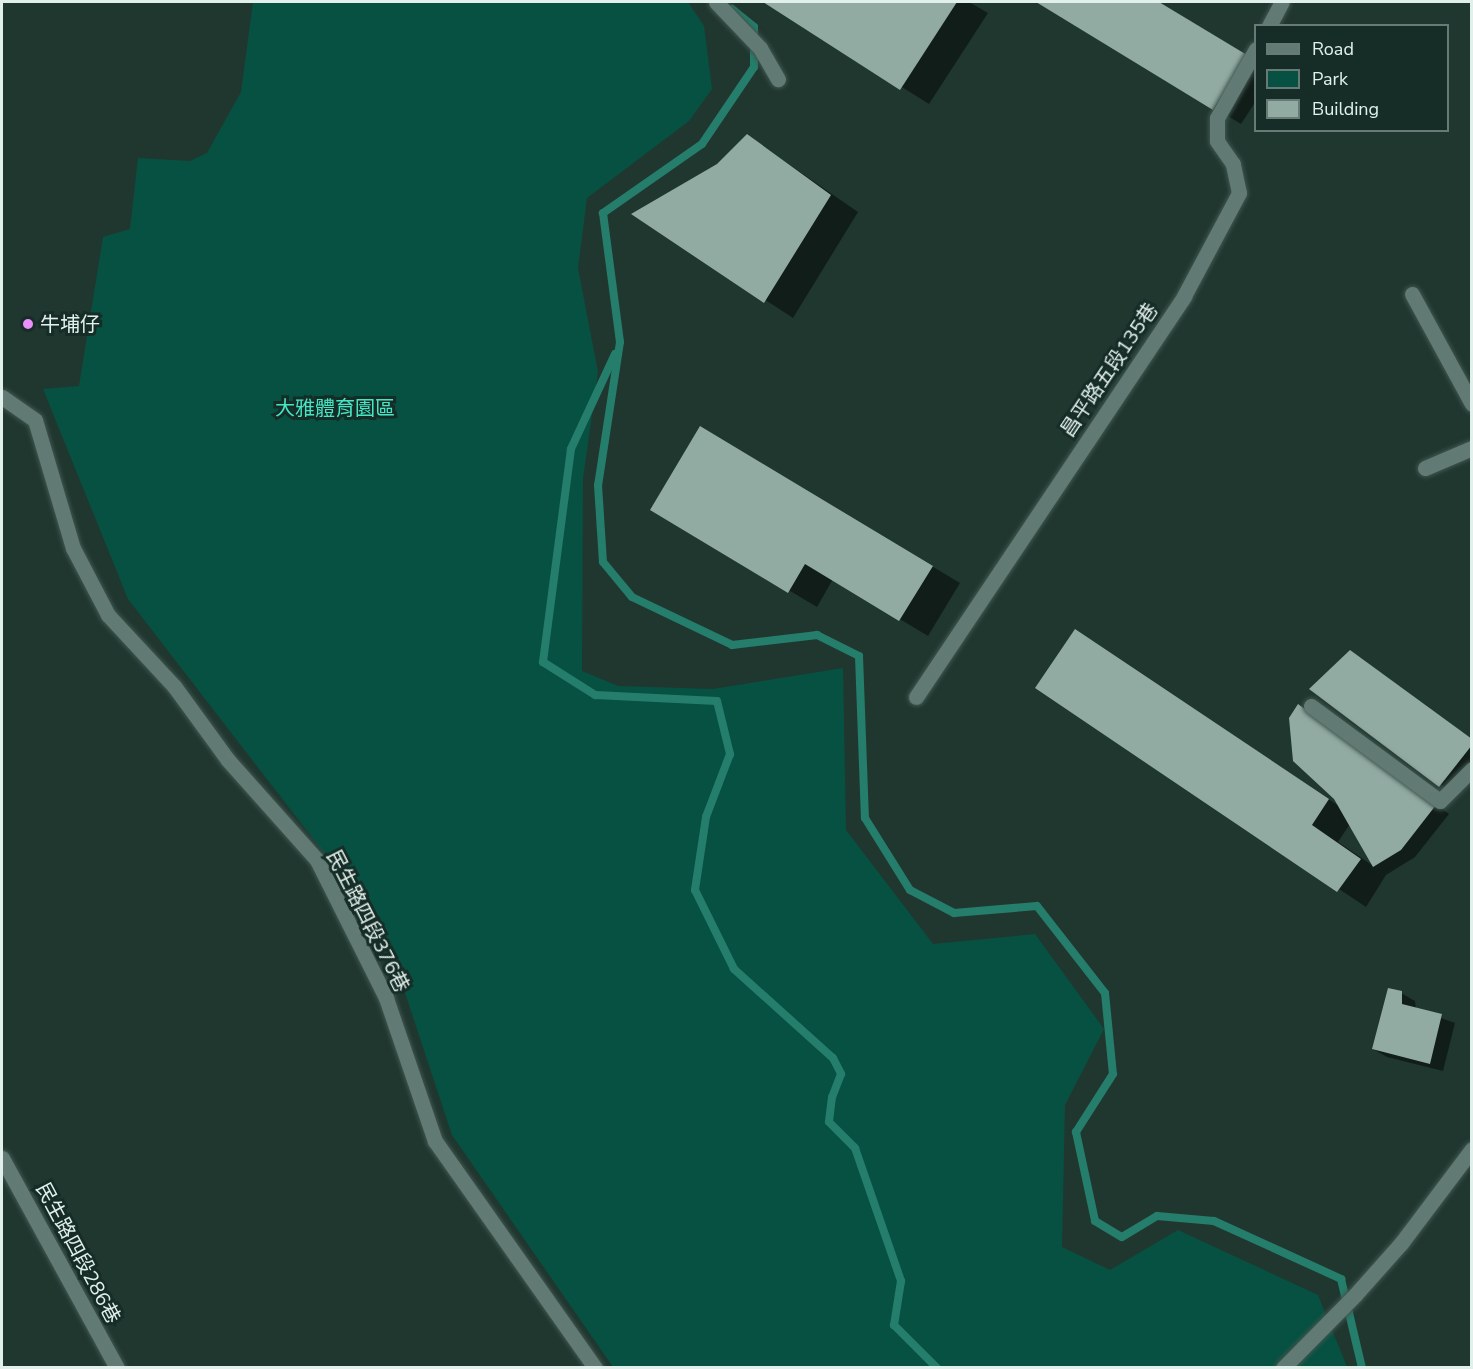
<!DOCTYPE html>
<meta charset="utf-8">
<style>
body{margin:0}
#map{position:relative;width:1473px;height:1369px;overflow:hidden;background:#203730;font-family:"Nunito Sans","Noto Sans TC",sans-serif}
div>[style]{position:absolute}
.green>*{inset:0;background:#075142}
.shadow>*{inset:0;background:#0007}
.stream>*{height:8px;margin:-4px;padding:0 4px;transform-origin:4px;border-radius:4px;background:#257e6b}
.building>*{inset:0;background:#91aaa2}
.roads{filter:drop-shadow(0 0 2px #40554f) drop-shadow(0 0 2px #40554f)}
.minor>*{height:15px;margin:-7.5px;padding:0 7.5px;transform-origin:7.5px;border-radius:7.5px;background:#617a73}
.dots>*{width:16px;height:16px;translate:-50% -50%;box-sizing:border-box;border:3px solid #162c27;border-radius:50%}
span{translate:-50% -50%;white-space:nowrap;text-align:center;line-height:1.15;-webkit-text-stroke:6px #162c27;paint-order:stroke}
.poi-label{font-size:20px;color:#e2f0eb}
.left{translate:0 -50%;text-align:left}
.street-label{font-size:20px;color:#e2f0eb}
.park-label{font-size:20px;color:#44e6c4}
.frame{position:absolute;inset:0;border:3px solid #e2f0eb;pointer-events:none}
.legend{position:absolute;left:1254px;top:24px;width:195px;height:108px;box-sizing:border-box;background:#162c27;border:2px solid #687a75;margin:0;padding:8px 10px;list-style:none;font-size:18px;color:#e2f0eb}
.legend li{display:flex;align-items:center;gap:12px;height:30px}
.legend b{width:30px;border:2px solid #687a75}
</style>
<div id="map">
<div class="green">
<div style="clip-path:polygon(253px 2px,688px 2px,704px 26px,712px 89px,689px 121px,587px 198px,578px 268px,598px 372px,583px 478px,582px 671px,618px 686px,713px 689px,843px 668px,846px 830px,933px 944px,1035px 934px,1104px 1029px,1065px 1105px,1062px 1247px,1110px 1270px,1178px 1230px,1318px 1295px,1347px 1367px,613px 1367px,452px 1135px,385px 932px,128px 599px,43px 389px,79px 386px,103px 237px,130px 229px,138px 158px,190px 161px,207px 153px,241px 92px)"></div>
</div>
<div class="shadow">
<div style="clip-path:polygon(766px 2px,969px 2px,988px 13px,929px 104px)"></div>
<div style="clip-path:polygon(1038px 2px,1158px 2px,1256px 61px,1256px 101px,1241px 124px)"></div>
<div style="clip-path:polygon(748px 136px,858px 212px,793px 318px,633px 214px,718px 166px)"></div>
<div style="clip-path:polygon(728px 444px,960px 583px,928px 636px,833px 579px,817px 607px,652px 509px)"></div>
<div style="clip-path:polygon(evenodd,1076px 631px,1339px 806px,1313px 714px,1449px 814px,1415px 857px,1386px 875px,1366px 907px,1037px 688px,1076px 631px,1350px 824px,1375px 867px,1338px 842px,1350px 824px)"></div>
<div style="clip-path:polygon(1311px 689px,1472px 739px,1472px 771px,1454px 794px)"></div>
<div style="clip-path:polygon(1401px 993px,1415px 1001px,1416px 1009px,1455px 1023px,1443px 1071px,1387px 1057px,1373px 1049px)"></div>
</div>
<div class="stream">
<div style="left:732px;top:9px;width:28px;rotate:39deg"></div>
<div style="left:754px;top:27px;width:40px;rotate:90deg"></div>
<div style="left:754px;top:67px;width:93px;rotate:124deg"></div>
<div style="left:702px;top:144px;width:121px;rotate:145.1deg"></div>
<div style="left:603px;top:213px;width:130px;rotate:82.5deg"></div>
<div style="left:620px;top:342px;width:145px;rotate:98.7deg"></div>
<div style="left:598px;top:485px;width:77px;rotate:86.3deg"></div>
<div style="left:603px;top:562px;width:45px;rotate:50.4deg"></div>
<div style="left:632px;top:597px;width:111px;rotate:25.6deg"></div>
<div style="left:732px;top:645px;width:86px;rotate:-6.7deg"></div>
<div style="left:817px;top:635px;width:47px;rotate:26.6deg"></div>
<div style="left:859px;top:656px;width:162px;rotate:87.9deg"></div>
<div style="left:865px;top:818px;width:85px;rotate:58deg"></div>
<div style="left:910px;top:890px;width:50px;rotate:27.6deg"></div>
<div style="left:954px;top:913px;width:83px;rotate:-4.8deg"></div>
<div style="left:1037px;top:906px;width:110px;rotate:52deg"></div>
<div style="left:1105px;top:993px;width:81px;rotate:84.4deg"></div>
<div style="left:1113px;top:1074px;width:69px;rotate:122.5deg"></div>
<div style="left:1076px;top:1132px;width:91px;rotate:77.9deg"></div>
<div style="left:1095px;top:1221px;width:31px;rotate:31deg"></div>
<div style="left:1122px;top:1237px;width:41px;rotate:-31deg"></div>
<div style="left:1157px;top:1216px;width:57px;rotate:5deg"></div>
<div style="left:1214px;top:1221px;width:140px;rotate:24.5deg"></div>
<div style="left:1341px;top:1279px;width:91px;rotate:76.7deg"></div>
<div style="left:615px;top:354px;width:105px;rotate:114.9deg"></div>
<div style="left:571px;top:449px;width:215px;rotate:97.5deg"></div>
<div style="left:543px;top:662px;width:62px;rotate:32.4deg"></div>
<div style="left:595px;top:695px;width:122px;rotate:2.8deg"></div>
<div style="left:717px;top:701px;width:55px;rotate:76.2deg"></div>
<div style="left:730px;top:754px;width:67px;rotate:110.9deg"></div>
<div style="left:706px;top:817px;width:74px;rotate:98.6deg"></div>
<div style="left:695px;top:890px;width:88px;rotate:63.7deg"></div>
<div style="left:734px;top:969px;width:133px;rotate:42deg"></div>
<div style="left:833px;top:1058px;width:18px;rotate:63deg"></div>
<div style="left:841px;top:1074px;width:25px;rotate:111deg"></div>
<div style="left:832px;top:1097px;width:25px;rotate:97deg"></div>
<div style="left:829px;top:1122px;width:37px;rotate:45deg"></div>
<div style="left:855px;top:1148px;width:141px;rotate:70.9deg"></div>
<div style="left:901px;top:1281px;width:45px;rotate:99deg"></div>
<div style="left:894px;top:1325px;width:61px;rotate:45deg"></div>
</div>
<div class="building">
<div style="clip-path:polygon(763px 2px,957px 2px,900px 90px)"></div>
<div style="clip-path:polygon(1036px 2px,1159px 2px,1247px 55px,1213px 110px)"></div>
<div style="clip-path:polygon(747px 134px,831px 195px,764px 303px,631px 214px,717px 164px)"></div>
<div style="clip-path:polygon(700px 426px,933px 566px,899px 621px,805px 564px,788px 593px,650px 510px)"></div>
<div style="clip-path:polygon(1075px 629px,1329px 799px,1312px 825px,1361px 859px,1337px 892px,1035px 688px)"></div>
<div style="clip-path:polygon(1350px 650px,1472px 739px,1472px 745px,1439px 787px,1309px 689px)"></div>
<div style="clip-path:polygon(1298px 704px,1436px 805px,1401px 850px,1373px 867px,1334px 799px,1293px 761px,1289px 718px)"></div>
<div style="clip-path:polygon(1388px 988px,1402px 991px,1402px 1004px,1442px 1014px,1430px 1064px,1372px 1049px)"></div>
</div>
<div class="roads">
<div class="minor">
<div style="left:716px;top:2px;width:64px;rotate:46.3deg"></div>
<div style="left:760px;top:48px;width:36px;rotate:60deg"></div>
<div style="left:1269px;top:26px;width:27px;rotate:-62deg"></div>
<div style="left:1412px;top:294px;width:125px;rotate:61.4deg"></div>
<div style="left:2px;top:397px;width:40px;rotate:34.9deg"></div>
<div style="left:35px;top:420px;width:134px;rotate:73.5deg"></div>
<div style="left:73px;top:548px;width:76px;rotate:62.4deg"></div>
<div style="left:108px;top:615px;width:97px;rotate:47.1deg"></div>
<div style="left:174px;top:686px;width:92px;rotate:53.9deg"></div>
<div style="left:228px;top:760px;width:134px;rotate:48.3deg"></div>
<div style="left:317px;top:860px;width:154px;rotate:63.4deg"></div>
<div style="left:386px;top:998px;width:151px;rotate:71.1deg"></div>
<div style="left:435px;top:1141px;width:278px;rotate:54.8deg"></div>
<div style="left:1425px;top:468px;width:51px;rotate:-23.1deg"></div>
<div style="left:916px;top:697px;width:482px;rotate:-56.2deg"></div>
<div style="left:1184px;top:296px;width:117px;rotate:-61.9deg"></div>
<div style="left:1239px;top:193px;width:30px;rotate:-102deg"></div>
<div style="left:1233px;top:164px;width:28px;rotate:-125deg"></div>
<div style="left:1217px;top:141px;width:23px;rotate:-90deg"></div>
<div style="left:1217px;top:118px;width:79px;rotate:-60.5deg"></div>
<div style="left:1311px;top:706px;width:160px;rotate:36.4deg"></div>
<div style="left:1440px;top:801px;width:45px;rotate:-45deg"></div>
<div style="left:2px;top:1158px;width:239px;rotate:61.3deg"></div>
<div style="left:1283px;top:1368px;width:103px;rotate:-45.4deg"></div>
<div style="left:1355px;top:1295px;width:71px;rotate:-48.4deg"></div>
<div style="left:1402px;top:1242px;width:116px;rotate:-53deg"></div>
</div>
</div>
<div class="dots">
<div style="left:28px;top:324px;background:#ea8dfd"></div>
</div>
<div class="poi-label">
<span class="left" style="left:40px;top:324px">牛埔仔</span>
</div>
<div class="street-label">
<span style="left:1109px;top:370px;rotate:-56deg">昌平路五段135巷</span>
<span style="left:368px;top:921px;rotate:63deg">民生路四段376巷</span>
<span style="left:78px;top:1253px;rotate:62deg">民生路四段286巷</span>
</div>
<div class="park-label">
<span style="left:335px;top:408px">大雅體育園區</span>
</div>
<div class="frame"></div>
<ul class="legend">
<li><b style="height:8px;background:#617a73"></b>Road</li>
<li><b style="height:16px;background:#075142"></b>Park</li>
<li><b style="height:16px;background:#91aaa2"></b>Building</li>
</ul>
</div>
